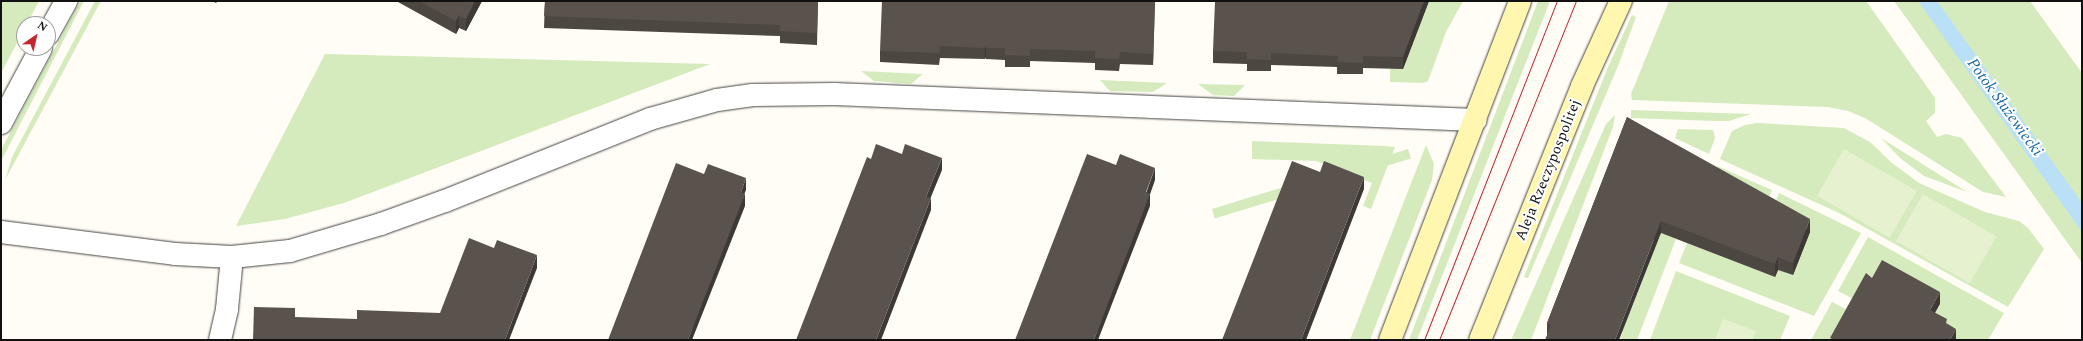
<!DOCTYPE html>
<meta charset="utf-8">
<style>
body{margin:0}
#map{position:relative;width:2083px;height:341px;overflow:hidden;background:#fffdf5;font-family:Spectral,serif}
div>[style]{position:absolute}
.green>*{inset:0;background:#d5ebbd;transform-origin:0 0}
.pitch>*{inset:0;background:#e6f2cf;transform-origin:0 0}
.water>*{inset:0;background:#b9e0f7}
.roads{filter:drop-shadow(0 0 1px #444) drop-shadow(0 0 1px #444)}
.street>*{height:22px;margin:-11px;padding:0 11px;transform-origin:11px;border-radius:11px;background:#fff}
.secondary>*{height:22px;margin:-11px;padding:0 11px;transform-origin:11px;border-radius:11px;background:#fff6b0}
.tram>*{height:1px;margin:-0.5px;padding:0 0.5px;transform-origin:0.5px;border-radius:0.5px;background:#c4262e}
.wall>*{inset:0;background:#4d4742}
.shaded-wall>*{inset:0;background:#3f3936}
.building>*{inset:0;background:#5a524d}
span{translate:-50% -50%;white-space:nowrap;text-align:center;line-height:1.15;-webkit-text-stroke:4px #fff;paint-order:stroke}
.street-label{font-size:15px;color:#111}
.water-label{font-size:16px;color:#1768a6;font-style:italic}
.frame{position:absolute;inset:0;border:2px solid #111;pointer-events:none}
.north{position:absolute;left:16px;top:16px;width:40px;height:40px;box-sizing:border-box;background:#fff;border:1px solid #a0a0a0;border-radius:50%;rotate:34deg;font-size:11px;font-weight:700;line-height:16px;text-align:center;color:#111}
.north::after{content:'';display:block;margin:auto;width:14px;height:18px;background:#c4262e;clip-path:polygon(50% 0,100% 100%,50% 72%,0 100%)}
</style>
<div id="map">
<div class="green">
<div style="clip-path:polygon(1px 1px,39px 1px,27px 24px,24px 24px,24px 30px,1px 73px)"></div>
<div style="clip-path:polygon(80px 1px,84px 1px,1px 161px,1px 150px)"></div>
<div style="clip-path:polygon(95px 1px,101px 1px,5px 180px,12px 157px)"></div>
<div style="clip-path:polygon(1429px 1px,1463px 1px,1446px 32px,1428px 81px,1423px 83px,1390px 82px,1390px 69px,1403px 69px)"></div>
<div style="clip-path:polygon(1538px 1px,1550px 1px,1417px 340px,1409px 340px)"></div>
<div style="clip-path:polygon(1669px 1px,1866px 1px,1935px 98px,1935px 113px,1926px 121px,1937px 137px,1946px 134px,1962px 138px,2006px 197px,1983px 192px,1865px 118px,1848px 111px,1828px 107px,1632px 100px,1631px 94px)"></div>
<div style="clip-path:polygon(1894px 1px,2030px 1px,2082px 73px,2082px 263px)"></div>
<div style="clip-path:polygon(1632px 15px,1636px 17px,1618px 66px,1528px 278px,1524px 277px,1608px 67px)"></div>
<div style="clip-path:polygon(325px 54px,710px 64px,344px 203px,285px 219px,236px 226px)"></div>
<div style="clip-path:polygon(861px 71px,923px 74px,911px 84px,874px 81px)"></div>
<div style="clip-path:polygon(1100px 80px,1167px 83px,1153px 92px,1110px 91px)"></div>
<div style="clip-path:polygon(1198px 84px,1245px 85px,1234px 96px,1213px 95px)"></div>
<div style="clip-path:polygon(1631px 110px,1751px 114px,1729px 121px,1715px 121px,1631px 118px)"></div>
<div style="clip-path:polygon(1615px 115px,1613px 127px,1531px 340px,1511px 340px,1606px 124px)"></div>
<div style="clip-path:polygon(1757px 123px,1844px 128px,1870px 142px,1892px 163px,1919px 183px,1985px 212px,2019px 221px,2028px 228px,2044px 249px,2008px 307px,1839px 213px,1720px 159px,1732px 131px,1745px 125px)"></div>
<div style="clip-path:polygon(1678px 129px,1713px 130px,1715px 138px,1709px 154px,1675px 138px)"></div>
<div style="clip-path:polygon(1881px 138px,1967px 192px,1924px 176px,1900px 158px)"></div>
<div style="clip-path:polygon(1252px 141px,1385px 146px,1395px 147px,1371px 209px,1363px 206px,1372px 183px,1316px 161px,1252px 159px)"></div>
<div style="clip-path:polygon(1426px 145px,1434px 164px,1432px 180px,1370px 340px,1350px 340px)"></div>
<div style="left:1408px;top:149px;width:10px;height:205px;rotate:73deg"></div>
<div style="clip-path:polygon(1717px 166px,1772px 190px,1765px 207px,1713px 178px)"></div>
<div style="clip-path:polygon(1779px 193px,1861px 233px,1814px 316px,1679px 263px,1687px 243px,1775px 277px,1778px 270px,1793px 275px,1772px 211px)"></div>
<div style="clip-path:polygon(1661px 233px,1676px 239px,1637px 340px,1620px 340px,1623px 332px,1619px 330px,1632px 308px)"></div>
<div style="clip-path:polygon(1868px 237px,2004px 313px,1988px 340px,1954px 340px,1930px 322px,1940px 305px,1857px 301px,1838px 291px)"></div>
<div style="clip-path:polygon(1676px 271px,1790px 316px,1780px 340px,1650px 340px)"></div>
<div style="clip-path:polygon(1832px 302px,1851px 312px,1836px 340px,1811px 340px)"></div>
</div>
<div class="pitch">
<div style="left:1844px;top:149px;width:84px;height:54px;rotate:30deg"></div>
<div style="left:1923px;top:194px;width:85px;height:54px;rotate:30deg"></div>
<div style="clip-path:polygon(1723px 319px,1756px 331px,1752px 340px,1715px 340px)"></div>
</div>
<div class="water">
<div style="clip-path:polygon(1918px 1px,1937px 1px,2082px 203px,2082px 232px)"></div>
</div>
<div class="roads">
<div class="street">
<div style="left:48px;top:34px;width:38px;rotate:-61deg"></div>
<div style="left:1px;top:123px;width:85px;rotate:-61.9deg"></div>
<div style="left:1px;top:232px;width:175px;rotate:7.2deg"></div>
<div style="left:175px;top:254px;width:57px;rotate:3deg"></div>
<div style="left:232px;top:257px;width:58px;rotate:-5.9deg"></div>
<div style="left:290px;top:251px;width:95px;rotate:-16.5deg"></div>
<div style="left:381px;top:224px;width:68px;rotate:-19.8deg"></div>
<div style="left:445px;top:201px;width:221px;rotate:-21.8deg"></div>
<div style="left:650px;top:119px;width:70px;rotate:-15.8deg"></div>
<div style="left:717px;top:100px;width:36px;rotate:-8deg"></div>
<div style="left:753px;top:95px;width:81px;rotate:-0.7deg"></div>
<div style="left:834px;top:94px;width:642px;rotate:2.32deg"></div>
<div style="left:220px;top:340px;width:32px;rotate:-77deg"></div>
<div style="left:227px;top:309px;width:52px;rotate:-84.5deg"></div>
</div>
<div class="secondary">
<div style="left:1390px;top:340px;width:363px;rotate:-69deg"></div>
<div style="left:1480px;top:340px;width:274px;rotate:-68.1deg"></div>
<div style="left:1582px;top:86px;width:94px;rotate:-65.4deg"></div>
</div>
</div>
<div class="tram">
<div style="left:1424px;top:340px;width:364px;rotate:-68.6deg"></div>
<div style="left:1439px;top:340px;width:366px;rotate:-68deg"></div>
</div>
<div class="wall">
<div style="clip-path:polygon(212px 1px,218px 1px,216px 3px)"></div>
<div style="clip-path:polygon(398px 1px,482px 1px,466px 31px,459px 28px,456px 34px,398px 2px)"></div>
<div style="clip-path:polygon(545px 1px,818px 1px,817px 45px,780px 43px,780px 36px,544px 28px)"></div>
<div style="clip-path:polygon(1155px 1px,1153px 65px,1120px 64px,1119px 71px,1095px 70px,1095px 63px,1030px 61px,1030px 67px,1005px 67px,1005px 60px,986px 59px,986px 57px,985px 59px,940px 58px,939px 65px,880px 62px,880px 51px)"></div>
<div style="clip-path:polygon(1429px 1px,1403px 69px,1363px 68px,1363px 74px,1337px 74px,1337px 67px,1271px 65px,1271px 71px,1247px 71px,1247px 64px,1213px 63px,1213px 51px)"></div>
<div style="clip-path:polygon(1627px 117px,1810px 232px,1793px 275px,1778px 270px,1775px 277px,1661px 233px,1547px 335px,1547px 323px)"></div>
</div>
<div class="shaded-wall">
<div style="clip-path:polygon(475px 1px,482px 1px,466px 31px,466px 19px)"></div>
<div style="clip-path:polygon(1155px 1px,1153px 65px,1153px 54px)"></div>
<div style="clip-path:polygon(1424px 1px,1429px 1px,1403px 69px,1403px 57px)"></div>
<div style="clip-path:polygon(459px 15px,459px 28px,456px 34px,456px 21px)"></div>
<div style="clip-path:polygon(986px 45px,986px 57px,985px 59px,985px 48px)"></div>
<div style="clip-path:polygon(942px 158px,942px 170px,926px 209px,926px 197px)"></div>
<div style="clip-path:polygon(1155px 168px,1155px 180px,1147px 203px,1150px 194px,1150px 206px,1098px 340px,1094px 340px)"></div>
<div style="clip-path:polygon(1364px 177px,1364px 189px,1306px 340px,1301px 340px)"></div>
<div style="clip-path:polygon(746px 178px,746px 190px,741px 202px,745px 194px,745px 206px,692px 340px,688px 340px)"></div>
<div style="clip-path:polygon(931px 198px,931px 210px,881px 340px,876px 340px)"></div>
<div style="clip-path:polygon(1810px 219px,1810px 232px,1793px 275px,1793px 263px)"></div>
<div style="clip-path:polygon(1661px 221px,1661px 233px,1619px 340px,1615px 340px)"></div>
<div style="clip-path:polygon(537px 255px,537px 268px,509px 340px,505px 340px)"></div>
<div style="clip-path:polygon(1778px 257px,1778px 270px,1775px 277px,1775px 264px)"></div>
<div style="clip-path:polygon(1940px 292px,1940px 304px,1930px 322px,1930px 310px)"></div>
<div style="clip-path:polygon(1956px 329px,1956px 340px,1950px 340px)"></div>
</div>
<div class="building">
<div style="clip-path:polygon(419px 1px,475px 1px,466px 19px,459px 15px,456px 21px)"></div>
<div style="clip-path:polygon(545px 1px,818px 1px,817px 33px,780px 31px,780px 25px,544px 16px)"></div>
<div style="clip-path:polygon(882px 1px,1155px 1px,1153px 54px,1120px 52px,1119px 59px,1095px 58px,1095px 51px,1030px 49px,1030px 56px,1005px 55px,1005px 48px,986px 48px,986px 45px,985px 48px,940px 46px,939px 53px,880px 51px)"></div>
<div style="clip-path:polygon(1215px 1px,1424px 1px,1403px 57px,1363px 56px,1363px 63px,1337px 62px,1338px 56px,1271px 53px,1271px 60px,1247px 59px,1247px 52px,1213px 51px)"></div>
<div style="clip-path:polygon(1627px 117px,1810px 219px,1793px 263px,1778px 257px,1775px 264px,1661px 221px,1615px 340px,1545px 340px,1551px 325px,1547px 323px)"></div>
<div style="clip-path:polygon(876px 144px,902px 154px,905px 144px,942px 158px,926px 197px,931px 198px,876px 340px,796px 340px,867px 157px,871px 159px)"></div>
<div style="clip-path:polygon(1087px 154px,1116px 165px,1120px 154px,1155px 168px,1146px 192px,1150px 194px,1094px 340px,1015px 340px)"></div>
<div style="clip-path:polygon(1292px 161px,1320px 172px,1324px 161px,1364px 177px,1301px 340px,1222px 340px)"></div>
<div style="clip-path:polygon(676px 163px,704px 174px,708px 164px,746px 178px,741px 192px,745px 194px,688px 340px,608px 340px)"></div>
<div style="clip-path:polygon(469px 238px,494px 248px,497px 240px,537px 255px,505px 340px,253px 340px,254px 307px,295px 308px,295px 317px,357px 319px,357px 310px,440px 313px)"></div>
<div style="clip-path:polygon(1882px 260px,1940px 292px,1930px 310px,1947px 319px,1946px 323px,1956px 329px,1950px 340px,1834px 340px,1830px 338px,1866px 273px,1872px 278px)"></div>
</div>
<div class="street-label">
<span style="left:1548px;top:170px;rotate:-68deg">Aleja Rzeczypospolitej</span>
</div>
<div class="water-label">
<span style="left:2005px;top:107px;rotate:54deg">Potok Służewiecki</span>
</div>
<div class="frame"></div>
<div class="north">N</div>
</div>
